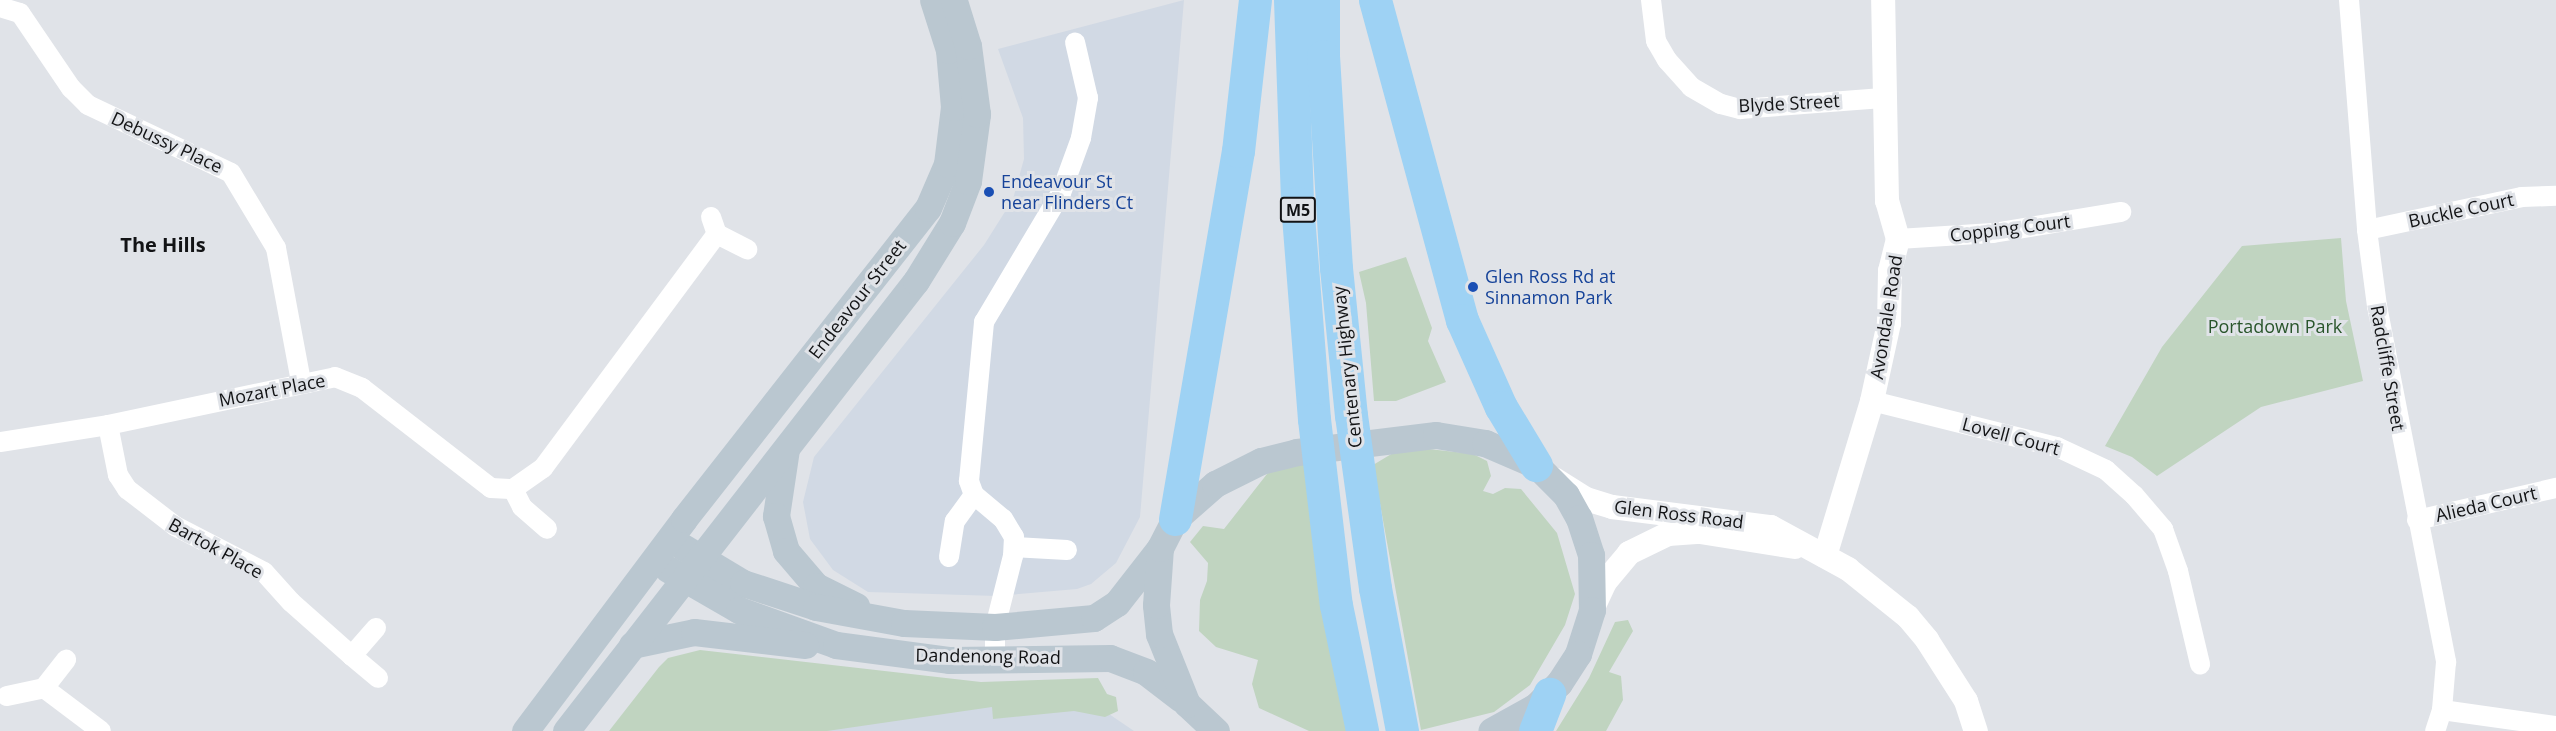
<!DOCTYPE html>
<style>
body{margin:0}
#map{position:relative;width:2556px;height:731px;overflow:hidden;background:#e0e3e8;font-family:"Open Sans",sans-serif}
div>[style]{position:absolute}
.built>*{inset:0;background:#d1d9e4}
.green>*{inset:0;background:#c0d4c0}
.minor>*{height:20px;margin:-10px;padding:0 10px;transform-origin:10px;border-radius:10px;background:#fff}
.tertiary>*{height:24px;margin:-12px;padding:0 12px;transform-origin:12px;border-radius:12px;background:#fff}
.secondary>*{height:27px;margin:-13.5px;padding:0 13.5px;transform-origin:13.5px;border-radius:13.5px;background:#bac7d0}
.motorway>*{height:33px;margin:-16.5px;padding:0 16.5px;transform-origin:16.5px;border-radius:16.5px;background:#9ed2f4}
.dots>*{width:16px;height:16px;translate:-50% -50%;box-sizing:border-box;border:3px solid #e0e3e8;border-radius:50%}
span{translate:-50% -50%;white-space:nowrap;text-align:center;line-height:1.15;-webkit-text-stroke:6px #e0e3e8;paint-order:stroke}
.shield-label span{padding:2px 4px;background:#e0e3e8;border:2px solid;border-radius:4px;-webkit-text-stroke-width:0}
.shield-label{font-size:16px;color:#121315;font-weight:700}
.street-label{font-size:18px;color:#121315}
.transit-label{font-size:18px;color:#164399}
.left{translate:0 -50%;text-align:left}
.park-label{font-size:18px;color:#29552b}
.neighbourhood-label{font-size:20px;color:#121315;font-weight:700}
</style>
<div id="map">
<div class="built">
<div style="clip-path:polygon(1184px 0,1140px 517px,1116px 563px,1091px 584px,1077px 589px,997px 596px,868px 592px,833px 570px,810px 539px,803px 502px,814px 457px,984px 245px,1013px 199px,1024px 159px,1023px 118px,998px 49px)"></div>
<div style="clip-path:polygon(1081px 695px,1134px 731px,612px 731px)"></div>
</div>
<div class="green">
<div style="clip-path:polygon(2341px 238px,2346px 301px,2363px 381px,2261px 407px,2157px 476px,2132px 457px,2105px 446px,2162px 347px,2242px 246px)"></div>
<div style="clip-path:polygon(1406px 257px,1432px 328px,1428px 341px,1446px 382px,1396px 401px,1374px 401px,1366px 303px,1359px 272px)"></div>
<div style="clip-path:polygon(1420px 448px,1473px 454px,1487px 461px,1491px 476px,1483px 491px,1493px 494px,1505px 488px,1521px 489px,1557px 533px,1575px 594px,1565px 625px,1530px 685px,1494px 712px,1421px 730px,1373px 465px,1398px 450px)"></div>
<div style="clip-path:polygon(1304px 459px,1351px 731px,1309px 731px,1259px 708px,1252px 684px,1258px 660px,1216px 647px,1199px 631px,1200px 600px,1207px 581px,1208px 563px,1190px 542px,1203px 526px,1224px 529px,1267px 474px,1285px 463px)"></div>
<div style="clip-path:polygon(1628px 620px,1633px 631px,1609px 672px,1621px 676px,1623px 700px,1606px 731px,1556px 731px,1589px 678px,1615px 622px)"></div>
<div style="clip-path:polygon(700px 650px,981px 682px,1098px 678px,1107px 694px,1116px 697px,1118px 711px,1105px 717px,1074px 711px,993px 719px,992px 707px,827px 731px,609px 731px,659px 667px,668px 658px)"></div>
</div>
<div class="minor">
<div style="left:1651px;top:0;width:41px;rotate:83deg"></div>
<div style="left:1656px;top:41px;width:22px;rotate:60deg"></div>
<div style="left:1667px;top:60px;width:36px;rotate:48deg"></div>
<div style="left:1691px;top:87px;width:34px;rotate:30deg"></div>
<div style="left:1721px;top:104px;width:20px;rotate:15deg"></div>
<div style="left:1740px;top:109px;width:143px;rotate:-4.4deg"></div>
<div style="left:2349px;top:0;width:231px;rotate:85.5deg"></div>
<div style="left:2367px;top:230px;width:77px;rotate:82.5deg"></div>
<div style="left:2377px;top:306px;width:363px;rotate:79deg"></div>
<div style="left:2446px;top:662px;width:48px;rotate:94.8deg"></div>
<div style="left:2442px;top:710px;width:22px;rotate:108deg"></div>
<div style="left:0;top:7px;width:21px;rotate:17deg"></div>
<div style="left:20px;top:13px;width:91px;rotate:55.8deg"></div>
<div style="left:71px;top:88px;width:24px;rotate:45deg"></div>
<div style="left:88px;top:105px;width:158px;rotate:25.4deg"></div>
<div style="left:231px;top:173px;width:87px;rotate:59deg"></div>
<div style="left:276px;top:248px;width:136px;rotate:79.4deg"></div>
<div style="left:711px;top:217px;width:18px;rotate:71deg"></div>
<div style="left:717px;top:234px;width:34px;rotate:27deg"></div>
<div style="left:2367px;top:230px;width:158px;rotate:-12deg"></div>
<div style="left:2522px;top:197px;width:34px;rotate:-2deg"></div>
<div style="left:1898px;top:239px;width:95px;rotate:-3.6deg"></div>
<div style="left:1993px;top:233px;width:130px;rotate:-9.3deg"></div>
<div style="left:1872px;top:401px;width:191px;rotate:14deg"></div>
<div style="left:2057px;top:447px;width:54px;rotate:25.1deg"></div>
<div style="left:2106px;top:470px;width:38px;rotate:42deg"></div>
<div style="left:2134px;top:495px;width:45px;rotate:49.5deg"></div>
<div style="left:2163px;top:529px;width:45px;rotate:70.3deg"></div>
<div style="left:2178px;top:571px;width:96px;rotate:76.7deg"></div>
<div style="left:108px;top:425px;width:51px;rotate:78.7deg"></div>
<div style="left:118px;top:475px;width:17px;rotate:57deg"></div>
<div style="left:127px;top:489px;width:61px;rotate:37.6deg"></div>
<div style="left:175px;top:526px;width:100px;rotate:27.3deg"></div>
<div style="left:264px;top:572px;width:40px;rotate:48deg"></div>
<div style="left:291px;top:602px;width:81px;rotate:41.5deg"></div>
<div style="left:0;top:442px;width:109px;rotate:-8.9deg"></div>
<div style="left:108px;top:425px;width:232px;rotate:-11.9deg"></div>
<div style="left:335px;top:377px;width:29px;rotate:22deg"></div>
<div style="left:362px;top:388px;width:163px;rotate:37.8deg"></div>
<div style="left:491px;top:488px;width:22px;rotate:3deg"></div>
<div style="left:513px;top:489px;width:37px;rotate:-35deg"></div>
<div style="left:543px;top:468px;width:292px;rotate:-53.4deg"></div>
<div style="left:513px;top:489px;width:20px;rotate:63deg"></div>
<div style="left:522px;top:507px;width:33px;rotate:41deg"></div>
<div style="left:2417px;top:520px;width:143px;rotate:-13deg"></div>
<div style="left:1014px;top:547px;width:53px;rotate:3.2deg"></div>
<div style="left:949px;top:557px;width:36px;rotate:-81deg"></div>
<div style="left:955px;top:521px;width:32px;rotate:-54deg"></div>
<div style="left:376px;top:628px;width:37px;rotate:131deg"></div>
<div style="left:352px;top:656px;width:34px;rotate:40deg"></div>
<div style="left:995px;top:660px;width:33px;rotate:-90deg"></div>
<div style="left:995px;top:627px;width:73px;rotate:-75.8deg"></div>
<div style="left:1013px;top:556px;width:19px;rotate:-87deg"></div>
<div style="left:1014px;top:537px;width:21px;rotate:-121deg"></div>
<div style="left:1003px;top:519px;width:38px;rotate:-140deg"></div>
<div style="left:974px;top:495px;width:15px;rotate:-110deg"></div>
<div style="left:969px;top:481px;width:160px;rotate:-84.6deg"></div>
<div style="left:984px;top:322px;width:150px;rotate:-59.2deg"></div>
<div style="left:1061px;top:193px;width:59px;rotate:-70deg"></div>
<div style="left:1081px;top:138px;width:41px;rotate:-80.1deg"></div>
<div style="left:1088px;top:98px;width:57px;rotate:-103.1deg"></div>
<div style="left:44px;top:688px;width:71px;rotate:37deg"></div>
<div style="left:7px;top:696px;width:38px;rotate:-12deg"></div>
<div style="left:44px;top:688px;width:36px;rotate:-52deg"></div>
<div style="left:2442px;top:710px;width:115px;rotate:8deg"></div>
</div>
<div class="tertiary">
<div style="left:1554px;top:479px;width:38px;rotate:32deg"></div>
<div style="left:1586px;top:499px;width:27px;rotate:17deg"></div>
<div style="left:1612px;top:507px;width:160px;rotate:7.2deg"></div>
<div style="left:1771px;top:527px;width:88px;rotate:28.6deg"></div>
<div style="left:1848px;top:569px;width:77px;rotate:38.7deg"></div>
<div style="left:1908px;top:617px;width:30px;rotate:50deg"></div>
<div style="left:1927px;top:640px;width:72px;rotate:57.4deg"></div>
<div style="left:1966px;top:701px;width:32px;rotate:72deg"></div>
<div style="left:1825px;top:556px;width:162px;rotate:-73.1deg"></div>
<div style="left:1872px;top:401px;width:80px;rotate:-77.7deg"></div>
<div style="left:1889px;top:323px;width:52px;rotate:-88.9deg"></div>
<div style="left:1890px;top:271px;width:33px;rotate:-76deg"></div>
<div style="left:1898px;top:239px;width:40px;rotate:-106deg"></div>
<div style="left:1887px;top:201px;width:201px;rotate:-91.1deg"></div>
<div style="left:1592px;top:610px;width:31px;rotate:-65deg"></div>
<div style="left:1605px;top:582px;width:38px;rotate:-50deg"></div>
<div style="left:1629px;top:553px;width:43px;rotate:-26deg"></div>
<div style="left:1668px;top:534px;width:32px;rotate:-4deg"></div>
<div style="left:1700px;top:532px;width:96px;rotate:9deg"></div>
</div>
<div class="secondary">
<div style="left:786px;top:449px;width:68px;rotate:98.5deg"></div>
<div style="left:776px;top:516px;width:36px;rotate:74deg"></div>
<div style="left:786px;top:551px;width:46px;rotate:49.4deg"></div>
<div style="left:816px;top:586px;width:45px;rotate:26.6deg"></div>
<div style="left:683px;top:547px;width:70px;rotate:31deg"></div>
<div style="left:743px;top:583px;width:77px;rotate:18.2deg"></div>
<div style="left:816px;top:607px;width:89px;rotate:10.3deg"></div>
<div style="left:904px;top:623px;width:91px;rotate:2.5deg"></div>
<div style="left:995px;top:627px;width:99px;rotate:-5.2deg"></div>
<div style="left:1094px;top:618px;width:27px;rotate:-33deg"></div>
<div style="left:1117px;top:603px;width:70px;rotate:-52deg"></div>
<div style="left:668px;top:569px;width:82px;rotate:30deg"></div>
<div style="left:739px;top:610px;width:103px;rotate:19.8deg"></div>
<div style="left:836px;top:645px;width:115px;rotate:7.5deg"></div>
<div style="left:950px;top:660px;width:160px;rotate:-0.7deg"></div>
<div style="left:1110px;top:658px;width:39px;rotate:21deg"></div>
<div style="left:1146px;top:672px;width:44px;rotate:37.6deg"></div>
<div style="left:632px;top:645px;width:63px;rotate:-11.8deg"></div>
<div style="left:694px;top:632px;width:112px;rotate:6.7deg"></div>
<div style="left:525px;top:731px;width:265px;rotate:-53.1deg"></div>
<div style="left:684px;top:519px;width:395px;rotate:-51.9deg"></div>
<div style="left:928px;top:208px;width:48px;rotate:-66.6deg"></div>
<div style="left:947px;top:164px;width:57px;rotate:-83deg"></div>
<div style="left:954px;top:107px;width:57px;rotate:-95deg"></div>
<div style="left:949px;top:50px;width:52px;rotate:-107.7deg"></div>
<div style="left:566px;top:731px;width:570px;rotate:-52.13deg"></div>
<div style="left:916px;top:281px;width:68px;rotate:-58.2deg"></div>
<div style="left:952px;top:223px;width:45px;rotate:-69.1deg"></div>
<div style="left:968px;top:181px;width:68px;rotate:-82.3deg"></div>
<div style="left:977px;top:114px;width:69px;rotate:-97.5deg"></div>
<div style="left:968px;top:46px;width:47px;rotate:-107.3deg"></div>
<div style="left:1216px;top:731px;width:40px;rotate:-137deg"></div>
<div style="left:1187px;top:704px;width:75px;rotate:-111.8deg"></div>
<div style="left:1159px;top:634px;width:29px;rotate:-96deg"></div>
<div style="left:1156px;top:605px;width:57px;rotate:-86deg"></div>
<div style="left:1160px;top:548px;width:33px;rotate:-63deg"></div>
<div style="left:1175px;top:519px;width:53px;rotate:-41.2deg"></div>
<div style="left:1215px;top:484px;width:51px;rotate:-26.6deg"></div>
<div style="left:1261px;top:461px;width:37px;rotate:-14deg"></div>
<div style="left:1297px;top:452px;width:140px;rotate:-7deg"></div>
<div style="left:1436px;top:435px;width:50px;rotate:9.3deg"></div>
<div style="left:1485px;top:443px;width:56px;rotate:23.3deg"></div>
<div style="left:1536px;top:465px;width:42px;rotate:45deg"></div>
<div style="left:1566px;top:495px;width:26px;rotate:61deg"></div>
<div style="left:1579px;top:518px;width:39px;rotate:72deg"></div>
<div style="left:1591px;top:555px;width:55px;rotate:89deg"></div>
<div style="left:1592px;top:610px;width:46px;rotate:107.7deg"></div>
<div style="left:1578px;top:654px;width:35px;rotate:123deg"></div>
<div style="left:1559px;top:683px;width:33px;rotate:135deg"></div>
<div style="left:1536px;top:706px;width:51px;rotate:150.9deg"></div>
</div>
<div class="motorway">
<div style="left:1290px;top:0;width:203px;rotate:88deg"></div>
<div style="left:1297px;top:203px;width:217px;rotate:85.5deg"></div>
<div style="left:1314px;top:419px;width:187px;rotate:83.3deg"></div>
<div style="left:1336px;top:605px;width:129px;rotate:78.3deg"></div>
<div style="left:1323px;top:0;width:56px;rotate:90deg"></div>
<div style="left:1323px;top:56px;width:212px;rotate:86.5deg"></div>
<div style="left:1336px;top:268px;width:148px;rotate:84.2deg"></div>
<div style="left:1351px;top:415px;width:175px;rotate:82.1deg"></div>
<div style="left:1375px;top:588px;width:146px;rotate:79.3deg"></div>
<div style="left:1375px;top:0;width:332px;rotate:74.8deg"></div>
<div style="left:1462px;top:320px;width:95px;rotate:65.9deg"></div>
<div style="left:1501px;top:407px;width:68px;rotate:58.9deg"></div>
<div style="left:1175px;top:519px;width:373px;rotate:-80.3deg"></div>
<div style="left:1238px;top:151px;width:152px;rotate:-83.6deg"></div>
<div style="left:1535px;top:731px;width:40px;rotate:-69deg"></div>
</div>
<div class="dots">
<div style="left:989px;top:192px;background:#1a4fb4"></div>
<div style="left:1473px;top:287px;background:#1a4fb4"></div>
</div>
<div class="shield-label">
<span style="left:1298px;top:210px">M5</span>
</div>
<div class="street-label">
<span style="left:1789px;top:103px;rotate:-3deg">Blyde Street</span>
<span style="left:167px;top:142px;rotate:25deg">Debussy Place</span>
<span style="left:2461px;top:210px;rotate:-12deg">Buckle Court</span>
<span style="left:2010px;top:228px;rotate:-7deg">Copping Court</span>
<span style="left:857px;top:299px;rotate:-52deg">Endeavour Street</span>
<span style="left:1886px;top:317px;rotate:-81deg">Avondale Road</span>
<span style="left:1347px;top:367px;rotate:-96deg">Centenary Highway</span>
<span style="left:2388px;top:368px;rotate:80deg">Radcliffe Street</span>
<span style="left:272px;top:390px;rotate:-11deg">Mozart Place</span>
<span style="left:2011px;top:436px;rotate:15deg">Lovell Court</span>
<span style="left:2486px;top:504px;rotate:-13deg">Alieda Court</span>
<span style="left:1679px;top:514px;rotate:7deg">Glen Ross Road</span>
<span style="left:216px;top:548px;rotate:29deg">Bartok Place</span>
<span style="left:988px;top:656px;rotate:1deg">Dandenong Road</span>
</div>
<div class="transit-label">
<span class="left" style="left:1001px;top:192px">Endeavour St<br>near Flinders Ct</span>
<span class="left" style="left:1485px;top:287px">Glen Ross Rd at<br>Sinnamon Park</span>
</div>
<div class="park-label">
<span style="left:2275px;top:326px">Portadown Park</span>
</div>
<div class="neighbourhood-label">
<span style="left:163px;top:244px">The Hills</span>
</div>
</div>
